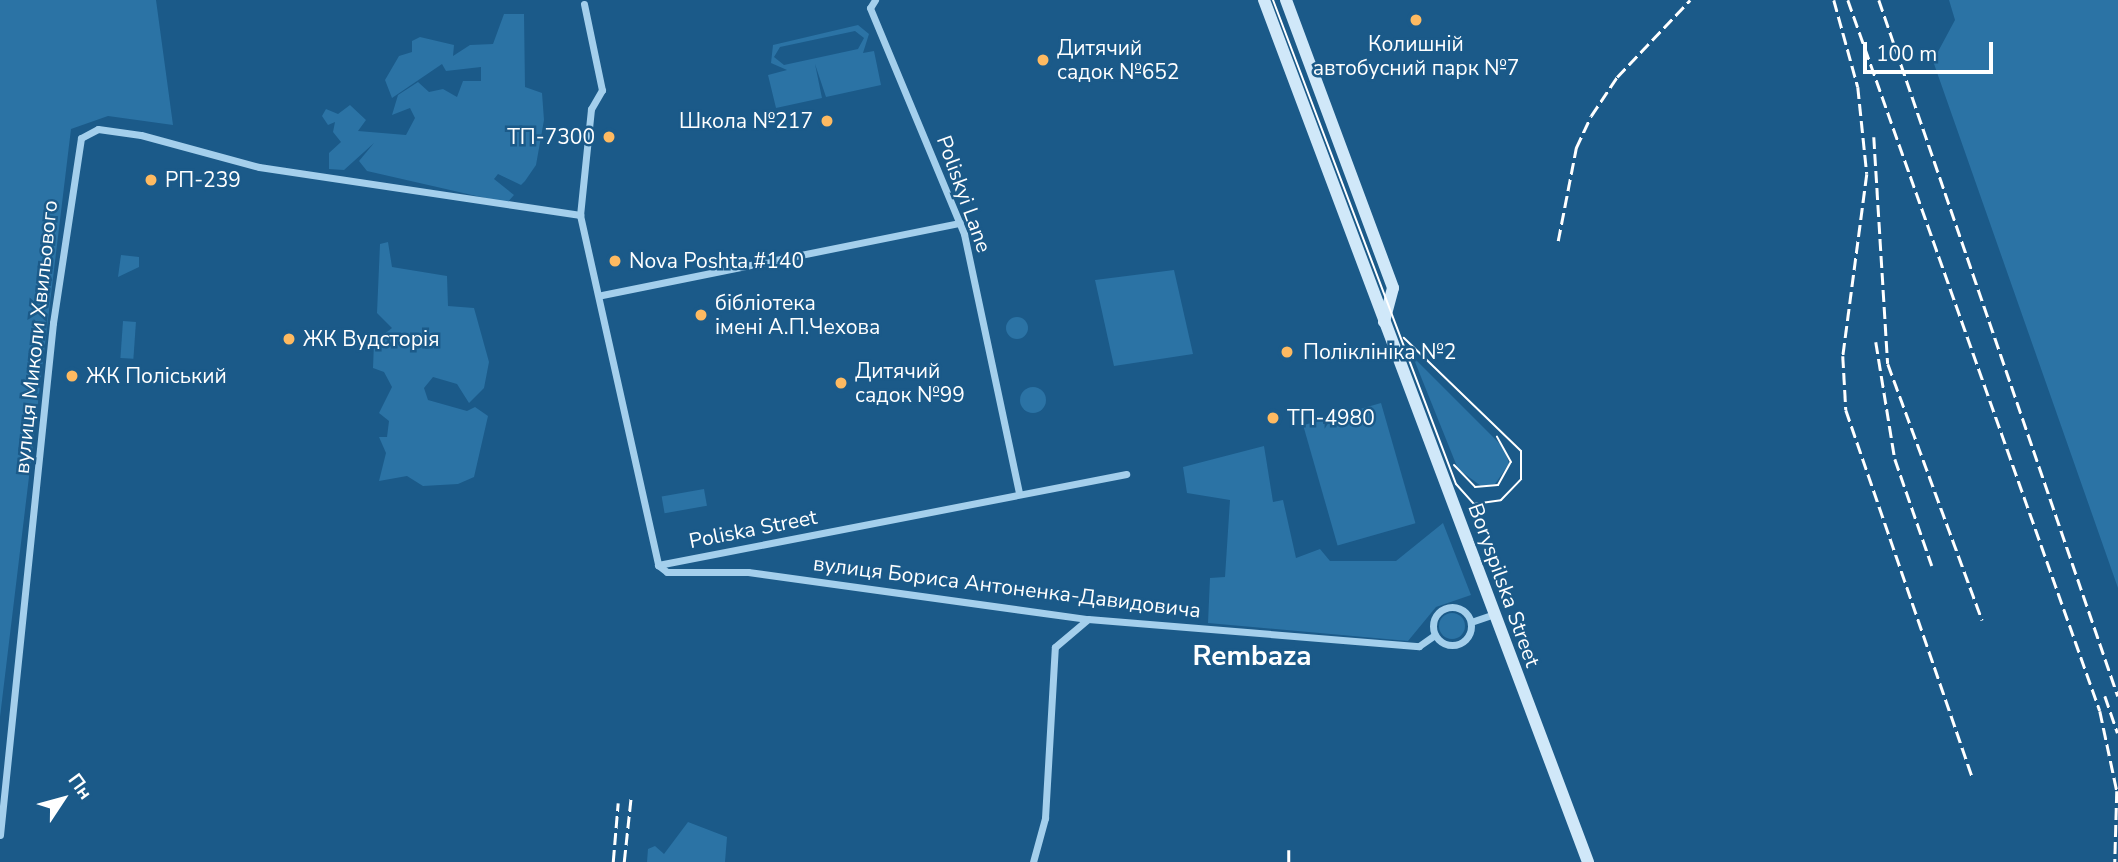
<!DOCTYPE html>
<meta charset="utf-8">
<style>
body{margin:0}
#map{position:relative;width:2118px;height:862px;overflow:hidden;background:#1b5a89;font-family:"Nunito Sans",sans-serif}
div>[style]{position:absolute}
.green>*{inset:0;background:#2b73a5;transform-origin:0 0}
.round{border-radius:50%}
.street>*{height:7px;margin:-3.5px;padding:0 3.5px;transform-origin:3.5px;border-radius:3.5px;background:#a4cfec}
.street>.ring{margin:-3.5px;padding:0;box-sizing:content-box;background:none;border:7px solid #a4cfec;border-radius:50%}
.secondary>*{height:12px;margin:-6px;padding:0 6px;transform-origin:6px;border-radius:6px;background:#d0e8f9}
.tram>*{height:2px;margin:-1px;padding:0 1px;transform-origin:1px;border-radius:1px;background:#fff}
.rail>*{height:2.5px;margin-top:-1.25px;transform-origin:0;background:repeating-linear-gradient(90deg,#fff 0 12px,transparent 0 17px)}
.dots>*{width:19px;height:19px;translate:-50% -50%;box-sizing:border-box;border:4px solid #1b5a89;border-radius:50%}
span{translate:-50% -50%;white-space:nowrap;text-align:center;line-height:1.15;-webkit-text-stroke:5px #1b5a89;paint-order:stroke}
.poi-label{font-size:21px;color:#fff}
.left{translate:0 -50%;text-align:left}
.right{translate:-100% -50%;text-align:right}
.street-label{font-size:21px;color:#fff}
.district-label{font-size:28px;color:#fff;font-weight:700}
.north{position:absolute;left:28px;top:764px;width:70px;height:70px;-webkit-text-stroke:5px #1b5a89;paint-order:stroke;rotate:54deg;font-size:19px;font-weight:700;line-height:28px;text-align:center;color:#fff}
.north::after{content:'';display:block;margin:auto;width:24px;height:32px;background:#fff;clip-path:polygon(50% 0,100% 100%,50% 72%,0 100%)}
.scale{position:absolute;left:1863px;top:42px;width:130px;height:32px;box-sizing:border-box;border:4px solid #fff;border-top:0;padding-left:9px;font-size:21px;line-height:24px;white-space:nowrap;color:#fff;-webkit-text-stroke:5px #1b5a89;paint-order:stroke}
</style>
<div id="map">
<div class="green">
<div style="clip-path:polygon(0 0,156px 0,173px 125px,108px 116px,71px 129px,0 717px)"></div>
<div style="clip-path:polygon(1949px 0,2118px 0,2118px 588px,1933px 61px,1955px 20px)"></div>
<div style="clip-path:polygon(504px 14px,524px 14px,525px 87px,542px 93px,544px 120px,536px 165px,525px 181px,521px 185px,498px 174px,494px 179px,514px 195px,507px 203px,367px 171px,359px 161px,374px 143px,344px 170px,329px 169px,329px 153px,341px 142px,333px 132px,335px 122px,328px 125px,322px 116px,326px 109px,338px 114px,350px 105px,366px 120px,358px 131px,406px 135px,415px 118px,410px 108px,392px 115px,398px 95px,418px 82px,429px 92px,443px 89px,457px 97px,463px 81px,481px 81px,481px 67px,446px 71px,442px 64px,392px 98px,385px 80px,399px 56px,412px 52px,412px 41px,420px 37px,454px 45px,453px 56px,470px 45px,493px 44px)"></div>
<div style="clip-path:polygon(evenodd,858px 25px,869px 34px,863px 53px,874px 51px,881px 85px,826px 97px,815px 64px,822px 98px,776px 108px,768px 75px,787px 70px,771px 63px,773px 45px,858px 25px,855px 31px,864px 38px,858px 49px,784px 65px,774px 57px,780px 47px,855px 31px)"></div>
<div style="clip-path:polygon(388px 242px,392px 267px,447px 276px,448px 306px,474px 308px,489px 362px,484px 388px,469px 403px,457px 384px,433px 377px,424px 388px,428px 400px,467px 411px,475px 407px,488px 416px,474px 477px,458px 484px,423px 486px,407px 476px,379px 481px,386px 453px,379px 437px,387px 437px,389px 421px,379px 413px,392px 387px,384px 372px,373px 368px,374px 342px,392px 328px,377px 313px,380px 244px)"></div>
<div style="clip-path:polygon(121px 255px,139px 257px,139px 267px,118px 277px)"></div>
<div style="clip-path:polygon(1174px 270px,1193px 354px,1114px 366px,1095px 280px)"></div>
<div class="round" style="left:1006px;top:317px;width:22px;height:22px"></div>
<div style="left:123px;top:321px;width:13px;height:37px;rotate:4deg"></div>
<div style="clip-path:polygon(1413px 357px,1505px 449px,1509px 464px,1495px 484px,1481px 486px,1458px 469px)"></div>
<div class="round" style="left:1020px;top:387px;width:26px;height:26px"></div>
<div style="left:1381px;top:403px;width:125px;height:81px;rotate:74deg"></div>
<div style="clip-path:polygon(1264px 446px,1273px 502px,1283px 500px,1296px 558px,1320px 549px,1330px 561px,1396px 561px,1443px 523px,1471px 595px,1436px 607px,1408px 641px,1208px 623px,1210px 578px,1225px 577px,1230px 500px,1187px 493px,1183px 467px)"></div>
<div style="left:704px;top:489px;width:17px;height:43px;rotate:80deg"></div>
<div class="round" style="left:1439px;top:613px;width:26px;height:26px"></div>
<div style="clip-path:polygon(688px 822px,727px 837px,725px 862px,647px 862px,648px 849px,655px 846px,664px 854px)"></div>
</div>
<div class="street">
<div style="left:875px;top:0;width:9px;rotate:122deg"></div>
<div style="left:870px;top:8px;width:245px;rotate:67.4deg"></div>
<div style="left:964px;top:234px;width:265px;rotate:78deg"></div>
<div style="left:584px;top:4px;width:88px;rotate:78.2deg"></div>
<div style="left:602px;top:90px;width:22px;rotate:120deg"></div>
<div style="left:591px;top:109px;width:107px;rotate:95.9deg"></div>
<div style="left:580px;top:215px;width:359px;rotate:77.4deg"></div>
<div style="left:602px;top:295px;width:365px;rotate:-11.4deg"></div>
<div style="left:658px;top:565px;width:11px;rotate:38deg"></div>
<div style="left:667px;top:572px;width:81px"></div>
<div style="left:748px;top:572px;width:343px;rotate:7.9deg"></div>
<div style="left:1088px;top:619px;width:332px;rotate:4.7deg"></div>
<div style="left:1419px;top:646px;width:19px;rotate:-35deg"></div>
<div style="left:658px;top:565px;width:477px;rotate:-11deg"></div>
<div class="ring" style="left:1433px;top:607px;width:31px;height:31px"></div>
<div style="left:1471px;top:622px;width:24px;rotate:-19deg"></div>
<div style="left:0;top:835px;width:515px;rotate:-84.09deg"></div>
<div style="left:53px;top:323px;width:187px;rotate:-81.4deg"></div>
<div style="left:81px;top:138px;width:19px;rotate:-28deg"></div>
<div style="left:98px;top:129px;width:43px;rotate:7.9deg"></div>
<div style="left:141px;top:135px;width:122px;rotate:15.2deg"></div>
<div style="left:259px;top:167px;width:325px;rotate:8.5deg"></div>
<div style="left:1033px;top:862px;width:46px;rotate:-74.7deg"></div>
<div style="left:1045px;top:818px;width:171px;rotate:-86.7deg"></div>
<div style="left:1055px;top:647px;width:42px;rotate:-40.2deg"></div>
</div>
<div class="secondary">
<div style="left:1264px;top:0;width:921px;rotate:69.4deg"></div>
<div style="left:1286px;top:0;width:307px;rotate:69.6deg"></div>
<div style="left:1393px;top:288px;width:35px;rotate:105deg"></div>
</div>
<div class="tram">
<div style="left:1273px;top:0;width:517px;rotate:69.29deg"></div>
<div style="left:1456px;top:484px;width:27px;rotate:48deg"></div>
<div style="left:1474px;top:504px;width:27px;rotate:-8deg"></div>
<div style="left:1501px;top:500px;width:29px;rotate:-46deg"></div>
<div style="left:1521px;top:479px;width:28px;rotate:-90deg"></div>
<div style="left:1521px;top:451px;width:163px;rotate:-136deg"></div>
<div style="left:1454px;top:465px;width:30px;rotate:46deg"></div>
<div style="left:1475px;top:487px;width:23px;rotate:-5deg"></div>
<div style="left:1498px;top:485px;width:26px;rotate:-61deg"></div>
<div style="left:1511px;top:462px;width:29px;rotate:-119deg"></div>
</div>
<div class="rail">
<div style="left:1834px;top:0;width:90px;rotate:74.6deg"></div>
<div style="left:1858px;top:87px;width:87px;rotate:84.1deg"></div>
<div style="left:1867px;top:174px;width:184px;rotate:97.5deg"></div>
<div style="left:1843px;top:356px;width:54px;rotate:86.8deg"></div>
<div style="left:1846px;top:410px;width:389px;rotate:71deg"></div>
<div style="left:1848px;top:0;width:754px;rotate:70.48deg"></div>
<div style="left:2100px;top:711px;width:82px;rotate:78deg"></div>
<div style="left:2117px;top:791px;width:71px;rotate:91.6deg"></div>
<div style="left:1879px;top:0;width:736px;rotate:71.05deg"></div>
<div style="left:1874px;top:137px;width:227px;rotate:86.5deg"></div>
<div style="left:1888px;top:364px;width:273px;rotate:69.8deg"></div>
<div style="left:1558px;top:241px;width:95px;rotate:-79deg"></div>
<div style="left:1576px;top:148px;width:35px;rotate:-65deg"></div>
<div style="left:1591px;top:116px;width:47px;rotate:-56.3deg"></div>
<div style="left:1617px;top:77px;width:106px;rotate:-46.5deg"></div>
<div style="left:1876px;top:342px;width:119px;rotate:80.8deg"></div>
<div style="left:1895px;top:459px;width:113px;rotate:70.9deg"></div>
<div style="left:2105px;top:696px;width:39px;rotate:71deg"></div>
<div style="left:1289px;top:850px;width:12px;rotate:90deg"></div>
<div style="left:613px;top:862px;width:59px;rotate:-85.2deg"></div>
<div style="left:624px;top:862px;width:66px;rotate:-83.9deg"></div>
</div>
<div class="dots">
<div style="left:1416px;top:20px;background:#feba61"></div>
<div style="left:1043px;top:60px;background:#feba61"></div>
<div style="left:827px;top:121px;background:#feba61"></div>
<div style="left:609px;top:137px;background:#feba61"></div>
<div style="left:151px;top:180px;background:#feba61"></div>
<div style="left:615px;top:261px;background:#feba61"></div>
<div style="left:701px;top:315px;background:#feba61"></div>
<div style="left:289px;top:339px;background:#feba61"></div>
<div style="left:1287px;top:352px;background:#feba61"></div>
<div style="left:72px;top:376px;background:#feba61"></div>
<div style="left:841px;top:383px;background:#feba61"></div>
<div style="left:1273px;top:418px;background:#feba61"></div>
</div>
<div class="poi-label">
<span style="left:1416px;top:56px">Колишній<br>автобусний парк №7</span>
<span class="left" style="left:1057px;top:60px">Дитячий<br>садок №652</span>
<span class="right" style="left:813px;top:121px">Школа №217</span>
<span class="right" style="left:595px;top:137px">ТП-7300</span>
<span class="left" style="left:165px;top:180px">РП-239</span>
<span class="left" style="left:629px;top:261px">Nova Poshta #140</span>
<span class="left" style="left:715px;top:315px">бібліотека<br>імені А.П.Чехова</span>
<span class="left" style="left:303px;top:339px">ЖК Вудсторія</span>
<span class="left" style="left:1303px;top:352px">Поліклініка №2</span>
<span class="left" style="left:855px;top:383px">Дитячий<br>садок №99</span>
<span class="left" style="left:86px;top:376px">ЖК Поліський</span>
<span class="left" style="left:1287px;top:418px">ТП-4980</span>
</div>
<div class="street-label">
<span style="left:964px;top:194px;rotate:70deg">Poliskyi Lane</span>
<span style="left:36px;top:337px;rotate:-84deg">вулиця Миколи Хвильового</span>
<span style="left:753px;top:529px;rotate:-11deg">Poliska Street</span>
<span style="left:1504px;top:585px;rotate:70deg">Boryspilska Street</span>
<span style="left:1007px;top:587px;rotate:7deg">вулиця Бориса Антоненка-Давидовича</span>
</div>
<div class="district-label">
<span style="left:1252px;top:656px">Rembaza</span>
</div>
<div class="north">Пн</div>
<div class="scale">100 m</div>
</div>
